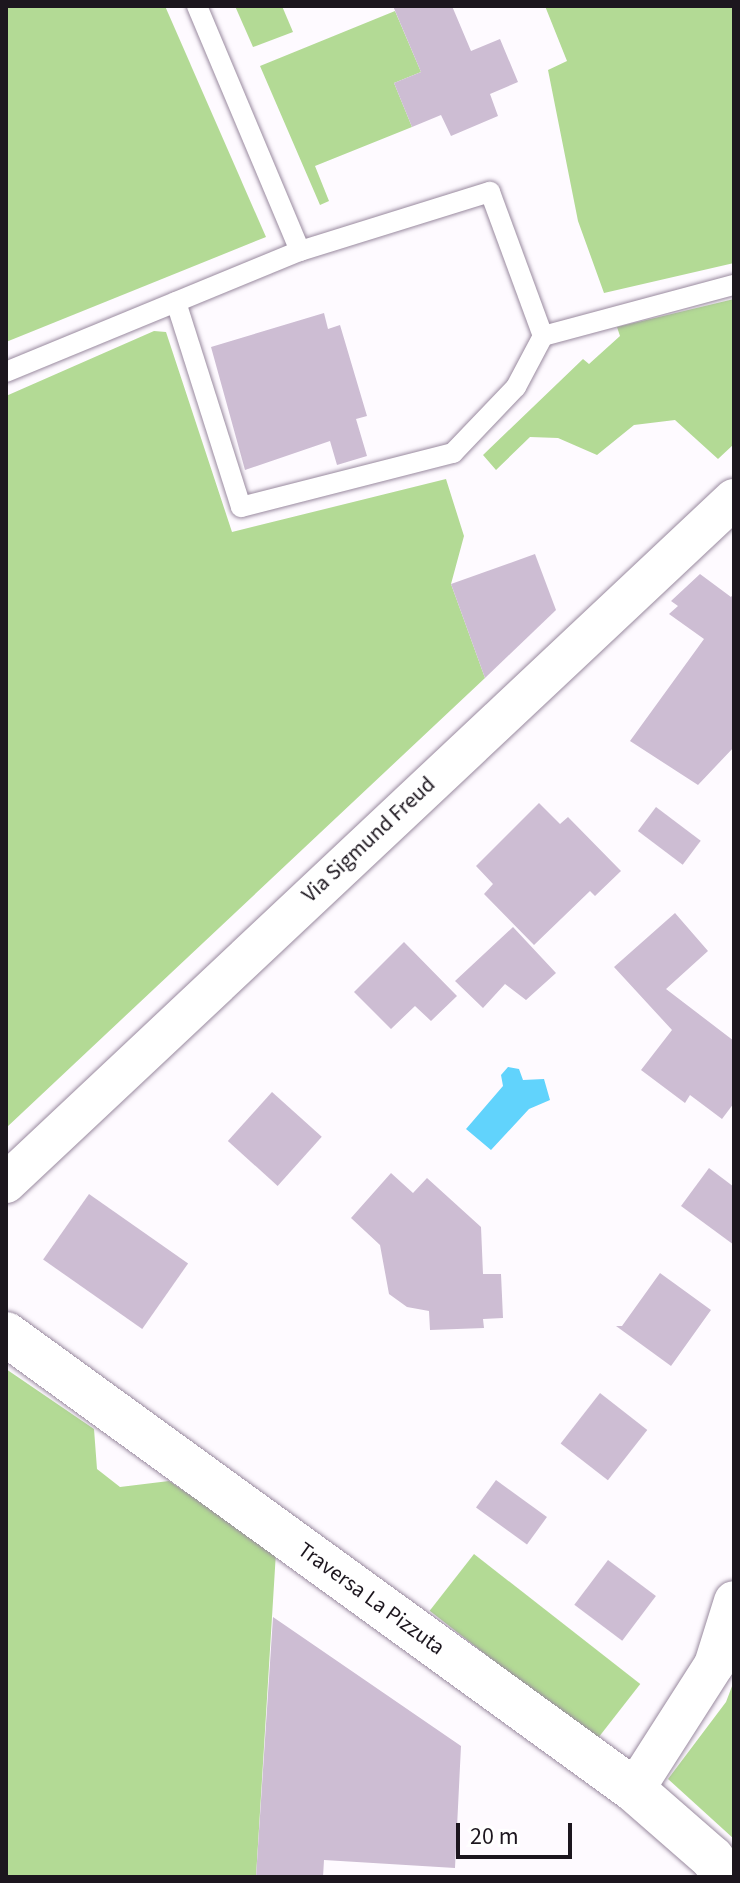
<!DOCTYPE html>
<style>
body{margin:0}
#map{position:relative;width:740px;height:1883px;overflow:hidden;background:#fefaff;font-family:"Source Sans 3",sans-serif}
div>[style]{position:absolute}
.green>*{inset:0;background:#b3da95;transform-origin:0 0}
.water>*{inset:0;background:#61d3fc}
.building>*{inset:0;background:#cdbdd3;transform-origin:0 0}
.roads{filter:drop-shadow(0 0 2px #998a9f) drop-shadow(0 0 2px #998a9f)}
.lane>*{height:20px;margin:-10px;padding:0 10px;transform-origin:10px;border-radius:10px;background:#fff}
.street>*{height:40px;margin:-20px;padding:0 20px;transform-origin:20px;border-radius:20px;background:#fff}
.secondary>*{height:44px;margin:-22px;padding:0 22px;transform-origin:22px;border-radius:22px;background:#fff}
span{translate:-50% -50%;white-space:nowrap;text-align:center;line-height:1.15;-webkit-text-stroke:8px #fff;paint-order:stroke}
.street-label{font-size:22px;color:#1c161e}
.frame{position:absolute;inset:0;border:8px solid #1c161e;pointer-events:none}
.scale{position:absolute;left:456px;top:1823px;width:116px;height:36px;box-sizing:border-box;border:4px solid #1c161e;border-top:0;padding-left:10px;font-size:24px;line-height:28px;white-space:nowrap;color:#1c161e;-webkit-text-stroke:6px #fff;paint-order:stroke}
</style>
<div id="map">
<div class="green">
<div style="clip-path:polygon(6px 6px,165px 6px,266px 237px,6px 342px)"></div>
<div style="clip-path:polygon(235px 6px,282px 6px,293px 32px,253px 47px)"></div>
<div style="clip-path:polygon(545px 6px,734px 6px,734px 263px,604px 293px,578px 221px,548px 70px,567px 61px)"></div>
<div style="clip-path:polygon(395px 11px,421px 72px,394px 83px,412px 127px,315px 166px,329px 201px,320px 205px,260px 66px)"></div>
<div style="clip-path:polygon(734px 299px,734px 444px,718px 459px,675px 420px,634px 425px,597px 455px,558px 438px,530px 437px,496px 470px,483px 455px,583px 359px,589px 364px,620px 336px,617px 327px)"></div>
<div style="clip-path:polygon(154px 331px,166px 332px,232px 532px,446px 479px,464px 536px,451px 584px,485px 678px,6px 1128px,6px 396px)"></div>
<div style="clip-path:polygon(6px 1369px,94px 1429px,97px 1469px,120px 1487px,169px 1481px,276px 1552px,256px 1877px,6px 1877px)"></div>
<div style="left:474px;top:1554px;width:211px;height:72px;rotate:38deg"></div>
<div style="clip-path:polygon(734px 1681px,734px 1839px,668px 1779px,726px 1702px)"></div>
</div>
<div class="water">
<div style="clip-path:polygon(508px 1067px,519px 1069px,523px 1080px,544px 1079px,550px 1100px,529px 1109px,491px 1150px,466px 1129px,503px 1086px,501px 1075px)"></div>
</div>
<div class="building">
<div style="clip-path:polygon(393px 6px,452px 6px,471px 51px,500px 39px,518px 82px,490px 94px,498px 116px,451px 136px,441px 115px,412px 127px,394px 83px,421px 72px)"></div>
<div style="clip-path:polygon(324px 313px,328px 329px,340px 325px,367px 416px,356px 419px,367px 456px,337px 465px,330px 441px,245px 470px,211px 347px)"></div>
<div style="clip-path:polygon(535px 554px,556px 610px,485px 678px,451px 584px)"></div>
<div style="clip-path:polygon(700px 574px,731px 597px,734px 593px,734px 747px,698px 785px,630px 741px,704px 639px,669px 614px,678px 606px,671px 601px)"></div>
<div style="clip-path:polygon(539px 803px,560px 824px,568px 817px,621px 871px,595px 896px,590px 891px,534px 945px,484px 894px,493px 884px,476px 866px)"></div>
<div style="left:656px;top:807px;width:56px;height:30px;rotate:37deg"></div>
<div style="clip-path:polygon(675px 913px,708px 951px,666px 989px,734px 1041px,734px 1103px,722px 1119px,690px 1095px,685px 1103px,641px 1070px,672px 1030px,614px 967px)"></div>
<div style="clip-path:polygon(513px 927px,556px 973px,526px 1000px,505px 984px,483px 1008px,455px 981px)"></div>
<div style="clip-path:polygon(404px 942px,457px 996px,431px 1021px,415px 1006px,391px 1029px,354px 992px)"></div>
<div style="left:272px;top:1092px;width:67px;height:66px;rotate:42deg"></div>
<div style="clip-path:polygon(709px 1168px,734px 1187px,734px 1245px,681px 1206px)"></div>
<div style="clip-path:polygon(391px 1173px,413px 1193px,427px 1178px,481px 1227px,483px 1274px,501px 1274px,503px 1318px,483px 1319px,484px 1328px,430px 1330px,429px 1311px,407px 1307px,389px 1294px,380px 1245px,351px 1218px)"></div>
<div style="left:89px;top:1194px;width:121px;height:80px;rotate:35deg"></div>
<div style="clip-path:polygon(660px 1273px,711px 1310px,671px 1366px,616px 1326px,622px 1326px)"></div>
<div style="left:600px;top:1393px;width:60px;height:64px;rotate:38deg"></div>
<div style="left:496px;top:1480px;width:63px;height:34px;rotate:36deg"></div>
<div style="left:608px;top:1560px;width:60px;height:56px;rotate:37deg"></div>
<div style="clip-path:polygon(273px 1617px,461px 1746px,455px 1868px,324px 1860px,323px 1877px,256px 1877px)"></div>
</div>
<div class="roads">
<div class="lane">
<div style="left:300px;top:251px;width:199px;rotate:-17.3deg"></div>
<div style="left:490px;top:192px;width:153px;rotate:69.8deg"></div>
<div style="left:543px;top:336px;width:198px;rotate:-15deg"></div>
<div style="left:176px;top:302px;width:215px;rotate:72.4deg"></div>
<div style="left:241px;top:507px;width:219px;rotate:-14.3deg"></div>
<div style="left:453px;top:453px;width:91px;rotate:-46.3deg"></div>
<div style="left:516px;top:387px;width:58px;rotate:-62.1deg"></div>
<div style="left:6px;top:372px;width:318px;rotate:-22.4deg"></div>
<div style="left:300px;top:251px;width:266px;rotate:-112.8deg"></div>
</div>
<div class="street">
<div style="left:6px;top:1183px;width:999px;rotate:-43.22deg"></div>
<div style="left:634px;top:1790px;width:148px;rotate:-57.4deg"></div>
<div style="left:714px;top:1665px;width:67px;rotate:-72.6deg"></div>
</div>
<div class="secondary">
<div style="left:6px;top:1334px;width:776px;rotate:35.98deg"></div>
<div style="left:634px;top:1790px;width:103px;rotate:41.1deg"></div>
<div style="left:712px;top:1858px;width:24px;rotate:54deg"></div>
</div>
</div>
<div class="street-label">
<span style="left:369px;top:840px;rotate:-43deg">Via Sigmund Freud</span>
<span style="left:371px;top:1599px;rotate:36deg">Traversa La Pizzuta</span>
</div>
<div class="frame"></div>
<div class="scale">20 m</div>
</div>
